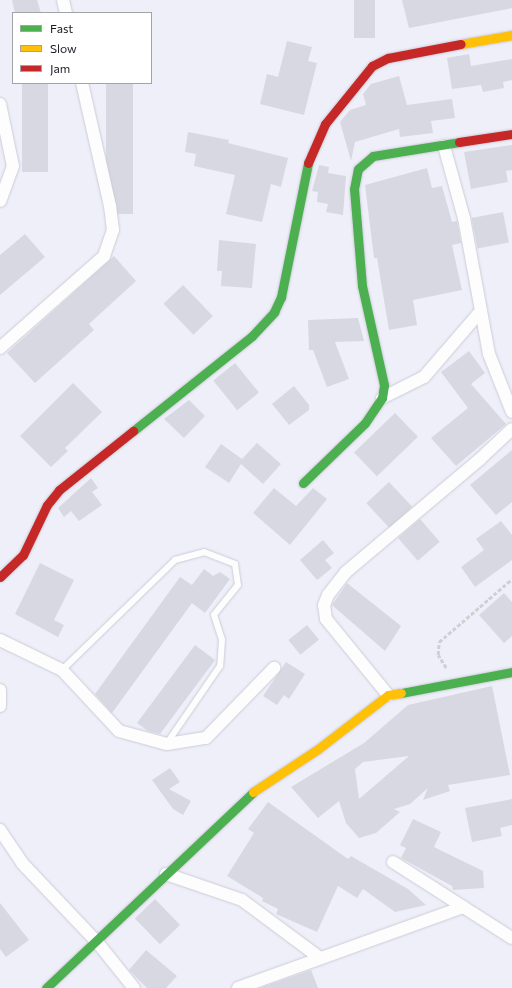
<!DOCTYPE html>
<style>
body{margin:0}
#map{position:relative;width:512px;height:988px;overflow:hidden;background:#efeffa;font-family:Commissioner,sans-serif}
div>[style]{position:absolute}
.building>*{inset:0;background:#d8d8e2;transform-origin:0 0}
.path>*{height:2.5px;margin-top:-1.25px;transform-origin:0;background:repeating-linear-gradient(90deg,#d0d0d4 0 4px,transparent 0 6px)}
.roads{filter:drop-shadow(0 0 1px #ccccd6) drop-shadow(0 0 1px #ccccd6)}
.lane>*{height:6px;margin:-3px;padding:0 3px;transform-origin:3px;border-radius:3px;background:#fdfdfe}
.street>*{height:12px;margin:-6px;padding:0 6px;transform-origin:6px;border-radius:6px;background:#fdfdfe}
.fast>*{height:9px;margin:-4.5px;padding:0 4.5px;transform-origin:4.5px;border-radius:4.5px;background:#4caf50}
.slow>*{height:9px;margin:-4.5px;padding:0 4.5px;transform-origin:4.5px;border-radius:4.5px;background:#ffc107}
.jam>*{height:9px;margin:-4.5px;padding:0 4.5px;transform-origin:4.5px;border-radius:4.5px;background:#c62828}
span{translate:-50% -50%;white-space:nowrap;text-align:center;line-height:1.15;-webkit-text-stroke:3px #fff;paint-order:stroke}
.legend{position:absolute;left:12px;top:12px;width:140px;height:72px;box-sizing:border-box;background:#fff;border:1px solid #a3a3a7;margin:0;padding:5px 7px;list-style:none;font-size:12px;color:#1a1924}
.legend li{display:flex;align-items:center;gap:8px;height:20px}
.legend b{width:20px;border:1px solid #a3a3a7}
</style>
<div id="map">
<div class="building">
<div style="clip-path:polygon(12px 0,37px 0,41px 13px,15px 13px)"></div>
<div style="left:354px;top:0;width:21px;height:38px"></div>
<div style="clip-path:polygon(402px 0,512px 0,512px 8px,409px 28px)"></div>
<div style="clip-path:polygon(287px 41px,312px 47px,308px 61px,317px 63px,304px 115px,260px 104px,267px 74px,278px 77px)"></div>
<div style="clip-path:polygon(469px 54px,471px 66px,512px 59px,512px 80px,503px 82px,504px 88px,483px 92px,481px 85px,452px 89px,447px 58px)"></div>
<div style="clip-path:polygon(399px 76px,407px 105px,452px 99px,455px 118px,431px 121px,433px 133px,400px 137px,399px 129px,355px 142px,351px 161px,340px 122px,350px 110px,366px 105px,363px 94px,371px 84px)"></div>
<div style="left:22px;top:83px;width:26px;height:89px"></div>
<div style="left:106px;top:83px;width:27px;height:131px"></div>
<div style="clip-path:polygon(188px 132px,229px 140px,228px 143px,288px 158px,281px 187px,271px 184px,262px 222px,226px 214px,235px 175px,194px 166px,196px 154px,185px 152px)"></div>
<div style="clip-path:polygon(512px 145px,512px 170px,506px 171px,508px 182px,471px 189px,464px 152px)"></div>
<div style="clip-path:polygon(319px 165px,329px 167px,328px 173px,346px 176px,343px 215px,326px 212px,328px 204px,317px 202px,318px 192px,312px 191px)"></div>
<div style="clip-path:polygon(427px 168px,432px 188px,442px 186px,452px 222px,457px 221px,461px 243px,452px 245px,462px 290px,413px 300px,417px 325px,389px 330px,377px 258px,374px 258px,365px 185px)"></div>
<div style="left:503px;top:212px;width:31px;height:32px;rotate:79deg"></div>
<div style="clip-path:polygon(25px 234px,45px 257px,0 295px,0 255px)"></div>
<div style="clip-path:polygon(219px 240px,256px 244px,252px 288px,221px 286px,222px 271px,217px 271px)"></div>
<div style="clip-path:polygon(114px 256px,136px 281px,89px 324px,94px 330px,35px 383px,7px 353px)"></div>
<div style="left:183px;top:285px;width:43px;height:27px;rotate:46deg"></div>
<div style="clip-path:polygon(358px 318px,364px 341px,335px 342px,349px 379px,327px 387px,313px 350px,309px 350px,308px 320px)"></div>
<div style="clip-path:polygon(469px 351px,485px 373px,471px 384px,506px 424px,456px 466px,431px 438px,468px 408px,441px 372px)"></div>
<div style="left:235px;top:363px;width:38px;height:28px;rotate:51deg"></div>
<div style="clip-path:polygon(73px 383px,102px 412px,65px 448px,68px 451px,51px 467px,20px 436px)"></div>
<div style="clip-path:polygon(294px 386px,309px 405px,309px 410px,289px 425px,272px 404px)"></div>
<div style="clip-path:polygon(189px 400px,205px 416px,184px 438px,164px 419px)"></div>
<div style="left:395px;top:413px;width:33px;height:57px;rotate:46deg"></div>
<div style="clip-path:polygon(257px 443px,281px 464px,263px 484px,241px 464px,229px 483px,205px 467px,221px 444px,242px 459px)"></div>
<div style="clip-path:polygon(512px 450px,512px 502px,496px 515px,470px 485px)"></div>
<div style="clip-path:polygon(91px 478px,98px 488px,92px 492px,102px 505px,79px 521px,71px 511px,64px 517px,58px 508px)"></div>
<div style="left:389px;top:482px;width:34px;height:31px;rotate:47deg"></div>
<div style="clip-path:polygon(274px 488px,296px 506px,313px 488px,327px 499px,290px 545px,253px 513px)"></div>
<div style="left:420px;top:519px;width:30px;height:29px;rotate:49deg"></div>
<div style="clip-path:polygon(501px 521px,512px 535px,512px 560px,475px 587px,461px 567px,484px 550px,476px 539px)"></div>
<div style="clip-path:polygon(323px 540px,334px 553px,325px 560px,332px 568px,317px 580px,300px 560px)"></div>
<div style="clip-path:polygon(40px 563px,74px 580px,54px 620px,64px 625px,58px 637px,15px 614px)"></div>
<div style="clip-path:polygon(204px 569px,213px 576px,220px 572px,230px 579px,205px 613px,192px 603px,112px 713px,95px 694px,180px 577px,192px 585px)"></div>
<div style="clip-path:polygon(347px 583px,401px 626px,385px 651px,332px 605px)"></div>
<div style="clip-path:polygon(504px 593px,512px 602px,512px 636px,504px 643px,479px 615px)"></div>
<div style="left:307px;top:625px;width:19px;height:24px;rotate:51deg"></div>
<div style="clip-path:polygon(195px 645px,215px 660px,160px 734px,148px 731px,137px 723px)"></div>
<div style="clip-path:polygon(286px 662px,305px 674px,289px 699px,284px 695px,277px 705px,263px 696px)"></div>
<div style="clip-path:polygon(evenodd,492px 686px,510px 775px,448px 785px,450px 791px,423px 800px,428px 788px,410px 804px,394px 809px,400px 812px,376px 833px,359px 838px,346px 823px,339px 801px,318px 818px,291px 787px,364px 743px,408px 705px,492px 686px,409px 756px,359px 799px,355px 769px,363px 762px,409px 756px)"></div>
<div style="clip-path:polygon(170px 768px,180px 782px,169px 789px,191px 801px,183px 815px,173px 809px,152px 780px)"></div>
<div style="clip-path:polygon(512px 799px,512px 825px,500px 828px,502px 836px,472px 842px,465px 808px)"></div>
<div style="clip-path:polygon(268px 802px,348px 859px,351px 856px,408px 889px,426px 905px,395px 912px,363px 889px,357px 898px,338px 886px,317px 932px,276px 914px,278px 909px,262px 901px,263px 898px,227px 876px,254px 833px,248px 829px)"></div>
<div style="clip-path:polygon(413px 819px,441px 832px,434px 847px,483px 871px,484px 888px,453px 890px,452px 886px,401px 858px,406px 848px,400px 845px)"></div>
<div style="left:155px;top:899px;width:36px;height:28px;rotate:46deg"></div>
<div style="clip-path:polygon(0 903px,29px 940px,6px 957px,0 949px)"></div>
<div style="clip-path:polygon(146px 950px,177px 976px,166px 988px,147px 988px,129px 970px)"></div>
<div style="clip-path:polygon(311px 970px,318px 988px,260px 988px)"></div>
</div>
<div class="path">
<div style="left:446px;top:668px;width:15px;rotate:-122deg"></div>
<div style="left:438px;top:655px;width:13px;rotate:-86deg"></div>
<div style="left:439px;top:642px;width:96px;rotate:-40.8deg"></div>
</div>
<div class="roads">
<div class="lane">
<div style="left:62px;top:670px;width:158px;rotate:-44.2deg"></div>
<div style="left:175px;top:560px;width:30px;rotate:-15deg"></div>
<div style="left:204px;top:552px;width:33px;rotate:21deg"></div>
<div style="left:235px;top:564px;width:21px;rotate:82deg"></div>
<div style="left:238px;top:585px;width:38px;rotate:129deg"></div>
<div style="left:214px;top:615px;width:26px;rotate:72deg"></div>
<div style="left:222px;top:640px;width:26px;rotate:94deg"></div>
<div style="left:220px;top:666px;width:93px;rotate:124.5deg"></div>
</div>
<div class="street">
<div style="left:63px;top:0;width:13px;rotate:77deg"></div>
<div style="left:0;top:104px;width:63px;rotate:78.2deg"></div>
<div style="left:13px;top:166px;width:37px;rotate:110deg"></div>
<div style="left:444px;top:146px;width:75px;rotate:74.5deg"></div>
<div style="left:464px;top:218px;width:138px;rotate:79.6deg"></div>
<div style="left:489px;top:354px;width:62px;rotate:68.4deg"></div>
<div style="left:0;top:348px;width:139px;rotate:-41.5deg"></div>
<div style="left:104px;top:256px;width:28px;rotate:-71deg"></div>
<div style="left:113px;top:230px;width:24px;rotate:-97deg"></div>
<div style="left:110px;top:206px;width:126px;rotate:-102.8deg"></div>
<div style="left:382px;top:398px;width:47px;rotate:-26.6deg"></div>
<div style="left:424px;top:377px;width:84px;rotate:-49.3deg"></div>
<div style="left:0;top:640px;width:69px;rotate:25.8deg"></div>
<div style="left:62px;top:670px;width:83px;rotate:46.9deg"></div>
<div style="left:119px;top:731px;width:50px;rotate:15.2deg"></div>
<div style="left:167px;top:744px;width:39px;rotate:-9deg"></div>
<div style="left:206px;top:738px;width:98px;rotate:-45.8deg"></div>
<div style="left:0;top:690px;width:16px;rotate:90deg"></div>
<div style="left:388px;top:695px;width:98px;rotate:-129.2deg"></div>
<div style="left:326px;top:619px;width:14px;rotate:-98deg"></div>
<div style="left:324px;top:605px;width:11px;rotate:-68deg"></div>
<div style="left:328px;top:595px;width:29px;rotate:-52deg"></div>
<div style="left:346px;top:572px;width:174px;rotate:-40.1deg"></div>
<div style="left:479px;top:460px;width:45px;rotate:-43.2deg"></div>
<div style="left:0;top:830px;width:40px;rotate:56deg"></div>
<div style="left:22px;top:863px;width:109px;rotate:46.5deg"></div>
<div style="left:97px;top:942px;width:59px;rotate:51.2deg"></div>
<div style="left:393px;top:862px;width:141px;rotate:32.6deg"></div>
<div style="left:166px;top:874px;width:80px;rotate:18.9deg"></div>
<div style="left:242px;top:900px;width:97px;rotate:36.6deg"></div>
<div style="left:238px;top:988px;width:239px;rotate:-19.8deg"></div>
</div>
<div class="fast">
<div style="left:133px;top:431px;width:152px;rotate:-38.6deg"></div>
<div style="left:252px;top:336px;width:33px;rotate:-47deg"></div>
<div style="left:274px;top:312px;width:17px;rotate:-65deg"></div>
<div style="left:281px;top:297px;width:137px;rotate:-78.6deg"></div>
<div style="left:303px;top:483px;width:86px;rotate:-44.1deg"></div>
<div style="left:365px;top:423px;width:30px;rotate:-56deg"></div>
<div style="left:382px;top:398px;width:13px;rotate:-81deg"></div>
<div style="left:384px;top:385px;width:101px;rotate:-102.5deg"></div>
<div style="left:362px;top:286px;width:97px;rotate:-94.7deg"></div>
<div style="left:354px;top:189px;width:20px;rotate:-79deg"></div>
<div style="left:358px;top:169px;width:20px;rotate:-41deg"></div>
<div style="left:373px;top:156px;width:87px;rotate:-9.2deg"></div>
<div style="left:401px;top:693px;width:113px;rotate:-10.7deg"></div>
<div style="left:46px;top:988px;width:285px;rotate:-43.4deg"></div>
</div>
<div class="slow">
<div style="left:461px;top:44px;width:52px;rotate:-10deg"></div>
<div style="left:253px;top:792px;width:78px;rotate:-33.5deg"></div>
<div style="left:318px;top:749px;width:88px;rotate:-37.6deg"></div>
<div style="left:388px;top:695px;width:13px;rotate:-9deg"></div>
</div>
<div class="jam">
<div style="left:459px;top:142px;width:54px;rotate:-8.6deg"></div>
<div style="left:308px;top:163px;width:43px;rotate:-66.4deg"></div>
<div style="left:325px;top:124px;width:75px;rotate:-51deg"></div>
<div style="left:372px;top:66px;width:18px;rotate:-27deg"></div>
<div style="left:388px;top:58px;width:74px;rotate:-10.9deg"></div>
<div style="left:0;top:577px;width:32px;rotate:-44deg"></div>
<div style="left:23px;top:555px;width:55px;rotate:-64.4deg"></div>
<div style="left:47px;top:505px;width:19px;rotate:-51deg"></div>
<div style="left:59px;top:490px;width:95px;rotate:-38.6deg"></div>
</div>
</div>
<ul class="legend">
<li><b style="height:5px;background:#4caf50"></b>Fast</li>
<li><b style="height:5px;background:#ffc107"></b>Slow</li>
<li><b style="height:5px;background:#c62828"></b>Jam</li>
</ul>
</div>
